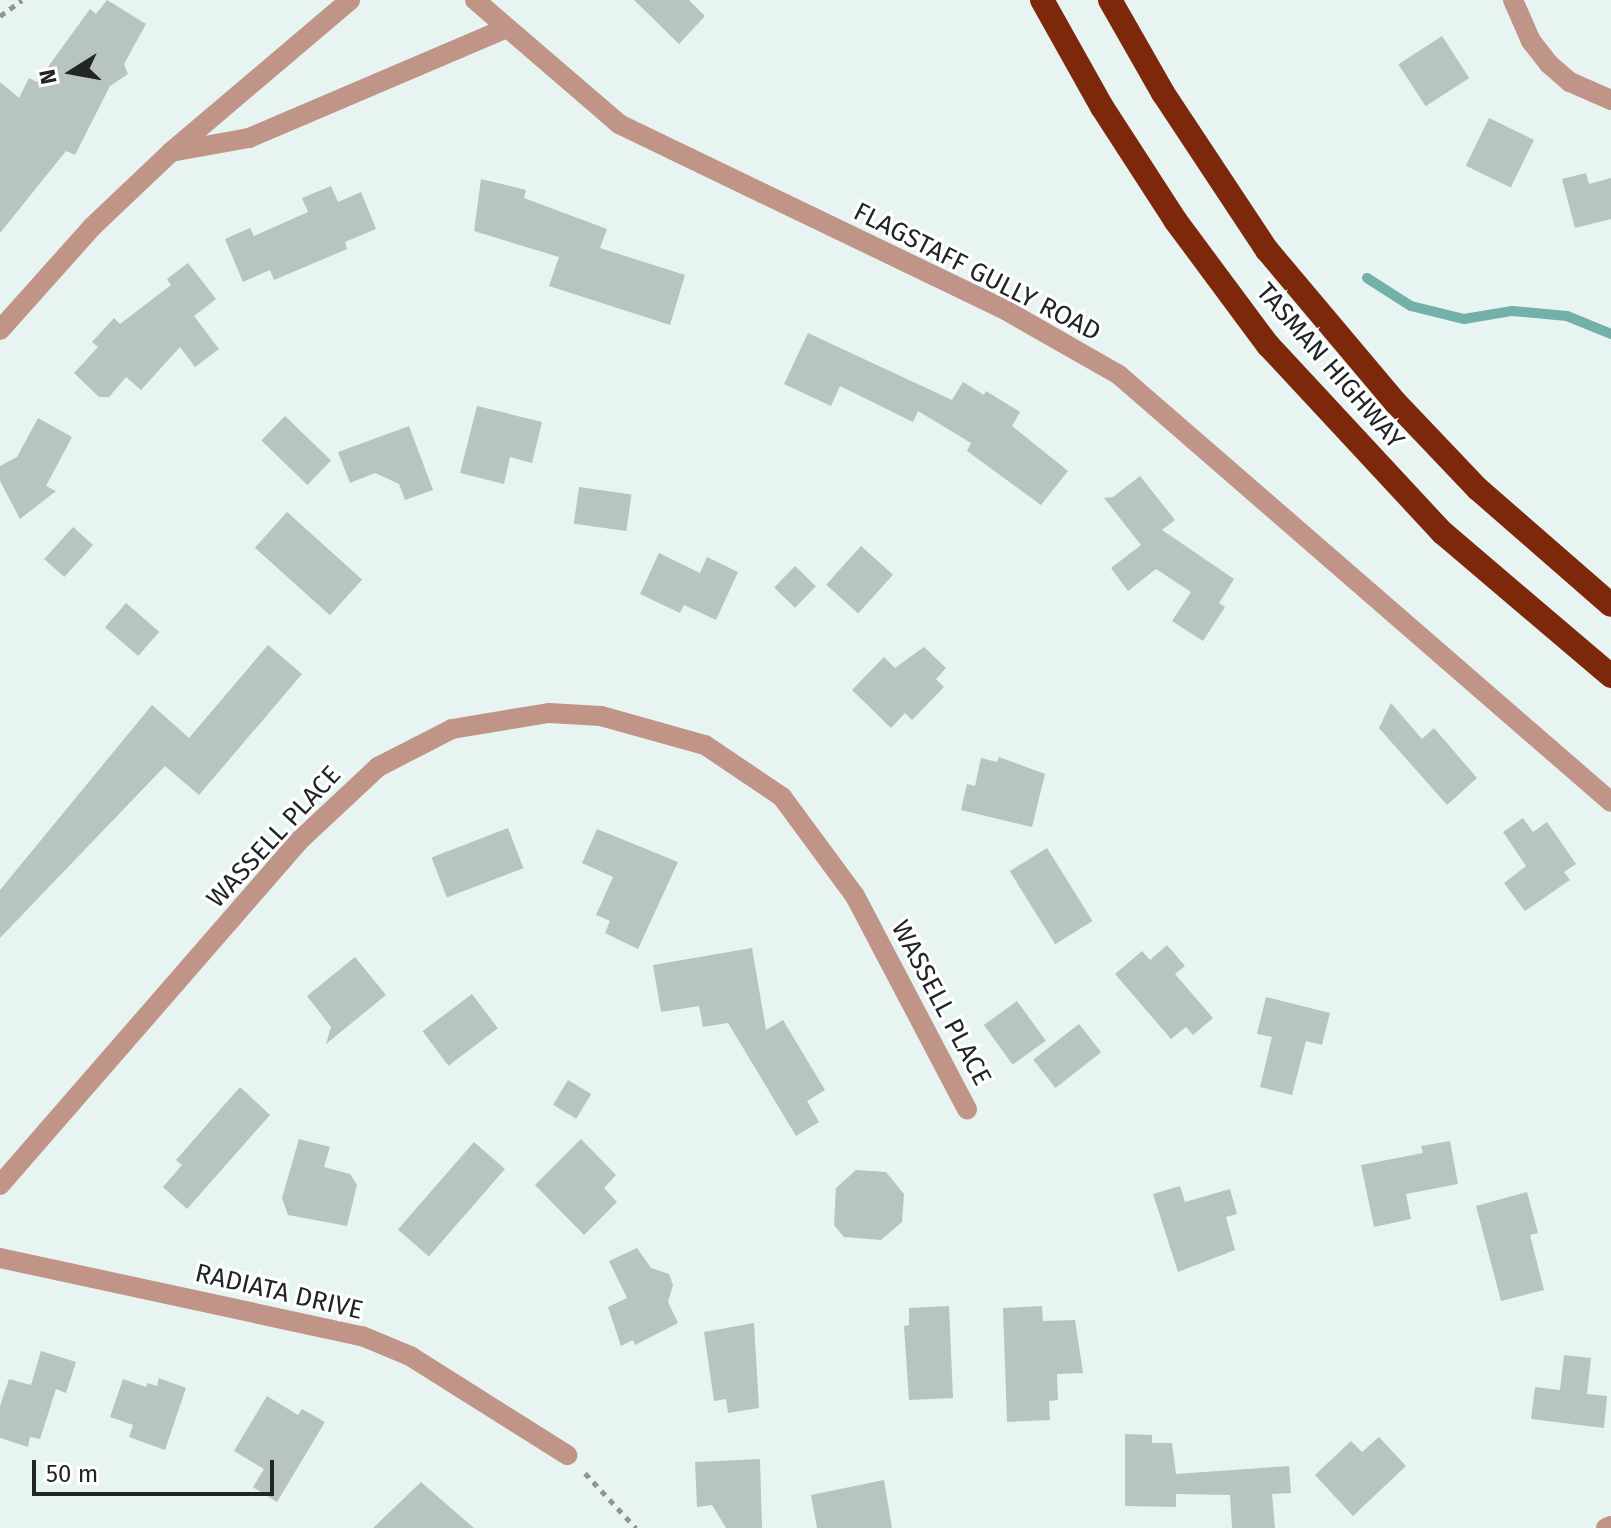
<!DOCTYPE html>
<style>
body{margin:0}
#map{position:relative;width:1611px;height:1528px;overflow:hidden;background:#e7f4f2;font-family:"Fira Sans",sans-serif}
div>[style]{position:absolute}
.stream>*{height:10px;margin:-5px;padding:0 5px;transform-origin:5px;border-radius:5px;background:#73b0a7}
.building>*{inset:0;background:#b8c4c2;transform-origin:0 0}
.path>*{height:5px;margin-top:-2.5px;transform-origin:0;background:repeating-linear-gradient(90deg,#8e9796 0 6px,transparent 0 12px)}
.service>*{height:20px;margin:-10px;padding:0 10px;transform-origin:10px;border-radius:10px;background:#c09588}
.minor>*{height:20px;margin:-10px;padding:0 10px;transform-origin:10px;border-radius:10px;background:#c09588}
.tertiary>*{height:20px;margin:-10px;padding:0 10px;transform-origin:10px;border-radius:10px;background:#c09588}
.motorway>*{height:24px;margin:-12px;padding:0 12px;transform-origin:12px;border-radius:12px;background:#7d280b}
span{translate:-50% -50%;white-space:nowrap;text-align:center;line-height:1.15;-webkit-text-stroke:6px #fff;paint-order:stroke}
.street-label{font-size:26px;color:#212525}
.north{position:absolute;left:32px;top:32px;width:80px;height:80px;-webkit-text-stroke:6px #fff;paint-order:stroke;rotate:259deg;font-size:22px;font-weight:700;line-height:32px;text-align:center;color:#212525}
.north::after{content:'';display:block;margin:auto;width:28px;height:36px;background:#212525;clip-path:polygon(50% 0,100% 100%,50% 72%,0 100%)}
.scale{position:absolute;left:32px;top:1460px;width:242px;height:36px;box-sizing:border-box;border:4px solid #212525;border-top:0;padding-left:10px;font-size:24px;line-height:28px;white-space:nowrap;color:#212525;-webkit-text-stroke:6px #fff;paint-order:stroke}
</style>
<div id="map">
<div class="stream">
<div style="left:1367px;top:278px;width:52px;rotate:32.5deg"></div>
<div style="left:1411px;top:306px;width:55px;rotate:13.8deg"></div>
<div style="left:1464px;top:319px;width:49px;rotate:-9.5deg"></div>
<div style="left:1512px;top:311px;width:55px;rotate:5.2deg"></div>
<div style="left:1567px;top:316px;width:48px;rotate:22.2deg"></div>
</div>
<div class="building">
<div style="clip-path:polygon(107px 0,146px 24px,124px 64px,128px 74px,110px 86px,75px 155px,66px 151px,0 233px,0 82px,19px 98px,29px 78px,37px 82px,90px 9px,96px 14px)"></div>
<div style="clip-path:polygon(634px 0,689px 0,705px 16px,679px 44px)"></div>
<div style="left:1442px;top:36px;width:50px;height:52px;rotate:57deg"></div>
<div style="left:1489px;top:118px;width:50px;height:53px;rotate:26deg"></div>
<div style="clip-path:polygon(1586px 173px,1589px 184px,1611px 178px,1611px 219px,1575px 228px,1562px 179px)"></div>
<div style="clip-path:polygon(481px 179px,526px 190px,524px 198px,607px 229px,600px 248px,685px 275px,670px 325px,549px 286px,559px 257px,474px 231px)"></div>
<div style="clip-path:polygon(331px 186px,338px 202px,361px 192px,376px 229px,345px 242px,347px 249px,274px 280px,270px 270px,243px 282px,225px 239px,250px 228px,254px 236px,308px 212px,302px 198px)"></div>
<div style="clip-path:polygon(188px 263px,216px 299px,194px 316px,219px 349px,195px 367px,180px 347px,141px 390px,126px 377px,109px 397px,99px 397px,74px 373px,98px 347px,92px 342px,114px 318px,120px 324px,171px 285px,167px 279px)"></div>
<div style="clip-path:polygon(808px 333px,952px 400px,963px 382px,984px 395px,986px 391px,1020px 412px,1012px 426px,1068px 471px,1041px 505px,967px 451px,971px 443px,918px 411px,913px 422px,840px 386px,831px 406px,784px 384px)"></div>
<div style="clip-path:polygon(477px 406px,542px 422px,532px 463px,510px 457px,504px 484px,460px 473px)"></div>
<div style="left:285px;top:416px;width:64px;height:34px;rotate:44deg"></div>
<div style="clip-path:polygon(38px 418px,72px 437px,46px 486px,56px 491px,20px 519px,0 481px,0 466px,17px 457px)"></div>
<div style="clip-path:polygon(409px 426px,433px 490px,405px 500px,399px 484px,375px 473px,350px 483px,338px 452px)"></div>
<div style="clip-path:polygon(1140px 476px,1175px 520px,1162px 530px,1234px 579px,1219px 603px,1225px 607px,1203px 641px,1172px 621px,1191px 592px,1156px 569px,1128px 591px,1111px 568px,1141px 545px,1104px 498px,1113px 497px)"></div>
<div style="left:579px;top:487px;width:53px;height:37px;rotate:8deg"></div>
<div style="left:287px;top:512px;width:101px;height:48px;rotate:42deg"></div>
<div style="left:73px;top:527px;width:27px;height:43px;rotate:42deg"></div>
<div style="left:861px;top:546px;width:43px;height:52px;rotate:42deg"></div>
<div style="clip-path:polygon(659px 553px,700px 573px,707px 557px,738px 572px,716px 620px,684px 605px,680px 613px,640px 594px)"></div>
<div style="left:795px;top:566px;width:29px;height:30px;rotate:44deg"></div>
<div style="left:126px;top:603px;width:44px;height:32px;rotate:41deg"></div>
<div style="clip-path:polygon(268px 645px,302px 674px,199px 795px,165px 766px,0 938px,0 890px,152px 705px,189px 738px)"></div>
<div style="clip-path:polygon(924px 647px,946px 668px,936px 679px,944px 687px,912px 720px,905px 713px,891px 728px,852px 690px,884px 657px,895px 668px)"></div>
<div style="clip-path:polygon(1391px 703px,1422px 739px,1434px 728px,1477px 778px,1447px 805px,1379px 728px)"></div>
<div style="clip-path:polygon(999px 757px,1045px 774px,1032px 827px,961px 810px,967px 784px,975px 786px,981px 758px,997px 762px)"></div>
<div style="clip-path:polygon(1523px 818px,1533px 832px,1547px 822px,1576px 864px,1564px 872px,1570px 880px,1525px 911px,1504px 883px,1526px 866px,1503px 832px)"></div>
<div style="left:508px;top:828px;width:43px;height:82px;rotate:69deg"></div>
<div style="clip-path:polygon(597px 829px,678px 862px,638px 949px,605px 933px,610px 921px,596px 915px,613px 877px,582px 863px)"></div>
<div style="left:1047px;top:848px;width:86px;height:44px;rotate:58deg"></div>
<div style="clip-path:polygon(1167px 945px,1185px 966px,1175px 974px,1213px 1018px,1193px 1035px,1186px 1027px,1171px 1039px,1115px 974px,1142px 951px,1150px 960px)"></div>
<div style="clip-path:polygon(752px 948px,766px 1030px,783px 1020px,825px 1090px,807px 1101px,819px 1122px,796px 1136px,728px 1023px,703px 1027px,699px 1006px,661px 1012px,653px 965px)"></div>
<div style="clip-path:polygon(355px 957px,386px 995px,326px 1044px,331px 1027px,307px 996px)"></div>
<div style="left:472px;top:994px;width:43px;height:62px;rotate:53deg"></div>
<div style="clip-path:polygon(1266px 997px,1330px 1013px,1322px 1045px,1306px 1041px,1292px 1095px,1260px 1087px,1272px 1037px,1257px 1034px)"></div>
<div style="left:1017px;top:1001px;width:49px;height:41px;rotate:54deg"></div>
<div style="left:1079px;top:1024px;width:36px;height:58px;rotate:52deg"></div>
<div style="left:568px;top:1080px;width:27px;height:29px;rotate:31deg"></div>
<div style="clip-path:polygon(240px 1087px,270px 1115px,187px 1209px,163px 1187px,182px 1165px,176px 1160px)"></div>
<div style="clip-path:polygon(299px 1139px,330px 1147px,324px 1167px,350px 1174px,357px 1185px,347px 1226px,288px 1215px,282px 1198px)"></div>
<div style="clip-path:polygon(581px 1139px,616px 1175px,604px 1188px,617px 1202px,584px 1235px,535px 1185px)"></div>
<div style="clip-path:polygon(1450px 1141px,1458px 1184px,1406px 1194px,1411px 1219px,1374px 1227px,1361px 1165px,1423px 1153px,1421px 1146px)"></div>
<div style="left:474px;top:1142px;width:41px;height:116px;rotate:41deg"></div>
<div style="clip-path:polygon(856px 1170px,886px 1172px,904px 1194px,902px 1222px,881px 1240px,844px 1237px,834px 1225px,836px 1188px)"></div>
<div style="clip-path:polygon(1180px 1186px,1185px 1202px,1230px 1189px,1237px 1214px,1226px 1217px,1235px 1250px,1178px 1272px,1153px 1194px)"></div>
<div style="clip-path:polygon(1527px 1192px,1538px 1233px,1530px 1235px,1544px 1290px,1501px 1301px,1476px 1206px)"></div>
<div style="clip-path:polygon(637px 1248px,651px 1268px,669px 1274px,673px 1285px,668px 1302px,678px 1323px,635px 1345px,633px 1340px,621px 1346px,608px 1307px,627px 1298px,609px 1261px)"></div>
<div style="clip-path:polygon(949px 1306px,953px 1398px,909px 1400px,904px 1326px,909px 1325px,909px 1308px)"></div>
<div style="clip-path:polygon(1042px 1306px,1043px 1321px,1075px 1320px,1083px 1373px,1057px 1374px,1058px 1400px,1049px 1401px,1050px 1420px,1007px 1422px,1003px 1308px)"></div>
<div style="clip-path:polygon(754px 1323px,759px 1408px,728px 1413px,726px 1399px,714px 1401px,704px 1332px)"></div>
<div style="clip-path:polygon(41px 1351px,76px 1362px,66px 1393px,56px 1389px,40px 1439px,30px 1437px,28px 1447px,0 1438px,0 1406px,9px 1379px,31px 1385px)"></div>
<div style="clip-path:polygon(1564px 1355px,1591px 1358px,1587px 1394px,1607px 1396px,1604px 1428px,1531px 1419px,1535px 1387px,1560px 1390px)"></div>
<div style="clip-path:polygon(159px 1378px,186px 1388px,165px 1450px,129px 1437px,133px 1425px,110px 1417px,123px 1379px,146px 1387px,148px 1383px,157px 1386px)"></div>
<div style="clip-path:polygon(267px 1396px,298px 1415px,302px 1409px,325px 1422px,277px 1502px,253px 1487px,264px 1469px,234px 1451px)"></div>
<div style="clip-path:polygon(1125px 1434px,1152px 1435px,1152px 1443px,1172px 1443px,1176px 1474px,1289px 1466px,1291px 1493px,1272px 1494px,1275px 1528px,1232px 1528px,1230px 1495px,1176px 1494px,1176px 1507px,1125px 1506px)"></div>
<div style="clip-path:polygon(1379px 1437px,1406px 1466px,1353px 1516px,1315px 1475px,1351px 1441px,1362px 1452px)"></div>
<div style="clip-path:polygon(760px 1459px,762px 1528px,726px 1528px,712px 1505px,697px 1507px,695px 1462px)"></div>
<div style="clip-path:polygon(884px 1480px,892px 1528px,817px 1528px,811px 1495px)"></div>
<div style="clip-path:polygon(421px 1482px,474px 1528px,373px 1528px)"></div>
</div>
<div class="path">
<div style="left:0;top:16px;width:27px;rotate:-36deg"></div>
<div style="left:585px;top:1473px;width:75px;rotate:47.2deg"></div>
</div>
<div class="service">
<div style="left:1606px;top:1528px;width:5px;rotate:-22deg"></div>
</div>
<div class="minor">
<div style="left:475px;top:0;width:190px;rotate:40.7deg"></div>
<div style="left:619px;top:124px;width:423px;rotate:25.7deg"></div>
<div style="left:1000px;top:307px;width:137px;rotate:29.7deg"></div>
<div style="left:1119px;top:375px;width:651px;rotate:40.95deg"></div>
<div style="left:1513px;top:0;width:45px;rotate:66.3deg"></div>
<div style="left:1531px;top:41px;width:29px;rotate:52deg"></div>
<div style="left:1549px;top:64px;width:28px;rotate:41deg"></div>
<div style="left:1570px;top:82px;width:45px;rotate:23.7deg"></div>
<div style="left:171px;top:152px;width:79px;rotate:-10.2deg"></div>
<div style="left:249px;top:138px;width:277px;rotate:-23.1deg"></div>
<div style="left:0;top:1185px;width:457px;rotate:-49deg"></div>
<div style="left:300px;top:840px;width:107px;rotate:-43.1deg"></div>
<div style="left:378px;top:767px;width:83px;rotate:-27.2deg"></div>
<div style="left:452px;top:729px;width:98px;rotate:-9.4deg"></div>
<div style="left:549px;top:713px;width:52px;rotate:3.3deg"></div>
<div style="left:601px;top:716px;width:108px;rotate:15.6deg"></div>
<div style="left:705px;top:745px;width:93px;rotate:34deg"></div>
<div style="left:782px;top:797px;width:123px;rotate:53.6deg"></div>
<div style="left:855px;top:896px;width:241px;rotate:62.3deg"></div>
<div style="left:0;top:1258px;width:370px;rotate:12.2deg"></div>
<div style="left:362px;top:1336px;width:52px;rotate:22.6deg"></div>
<div style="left:410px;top:1356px;width:186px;rotate:32.2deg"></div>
</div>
<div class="tertiary">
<div style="left:0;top:330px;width:138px;rotate:-48.2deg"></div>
<div style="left:92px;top:227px;width:109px;rotate:-43.5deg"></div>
<div style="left:171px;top:152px;width:235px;rotate:-40.3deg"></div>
</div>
<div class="motorway">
<div style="left:1042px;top:0;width:123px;rotate:60.7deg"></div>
<div style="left:1102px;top:107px;width:135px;rotate:57.1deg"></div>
<div style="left:1175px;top:220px;width:156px;rotate:53.4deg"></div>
<div style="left:1268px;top:345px;width:257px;rotate:47.1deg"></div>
<div style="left:1443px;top:533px;width:221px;rotate:40.4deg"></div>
<div style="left:1110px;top:0;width:107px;rotate:60.3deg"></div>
<div style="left:1163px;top:93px;width:188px;rotate:56.5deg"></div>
<div style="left:1267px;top:250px;width:200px;rotate:49.9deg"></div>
<div style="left:1396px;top:403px;width:119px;rotate:46.4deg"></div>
<div style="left:1478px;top:489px;width:176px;rotate:41.1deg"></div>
</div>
<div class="street-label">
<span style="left:977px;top:272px;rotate:27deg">FLAGSTAFF GULLY ROAD</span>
<span style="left:1330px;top:366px;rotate:49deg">TASMAN HIGHWAY</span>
<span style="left:274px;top:837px;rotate:-47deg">WASSELL PLACE</span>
<span style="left:941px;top:1003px;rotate:62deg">WASSELL PLACE</span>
<span style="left:279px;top:1292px;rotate:13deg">RADIATA DRIVE</span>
</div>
<div class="north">N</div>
<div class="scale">50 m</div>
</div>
